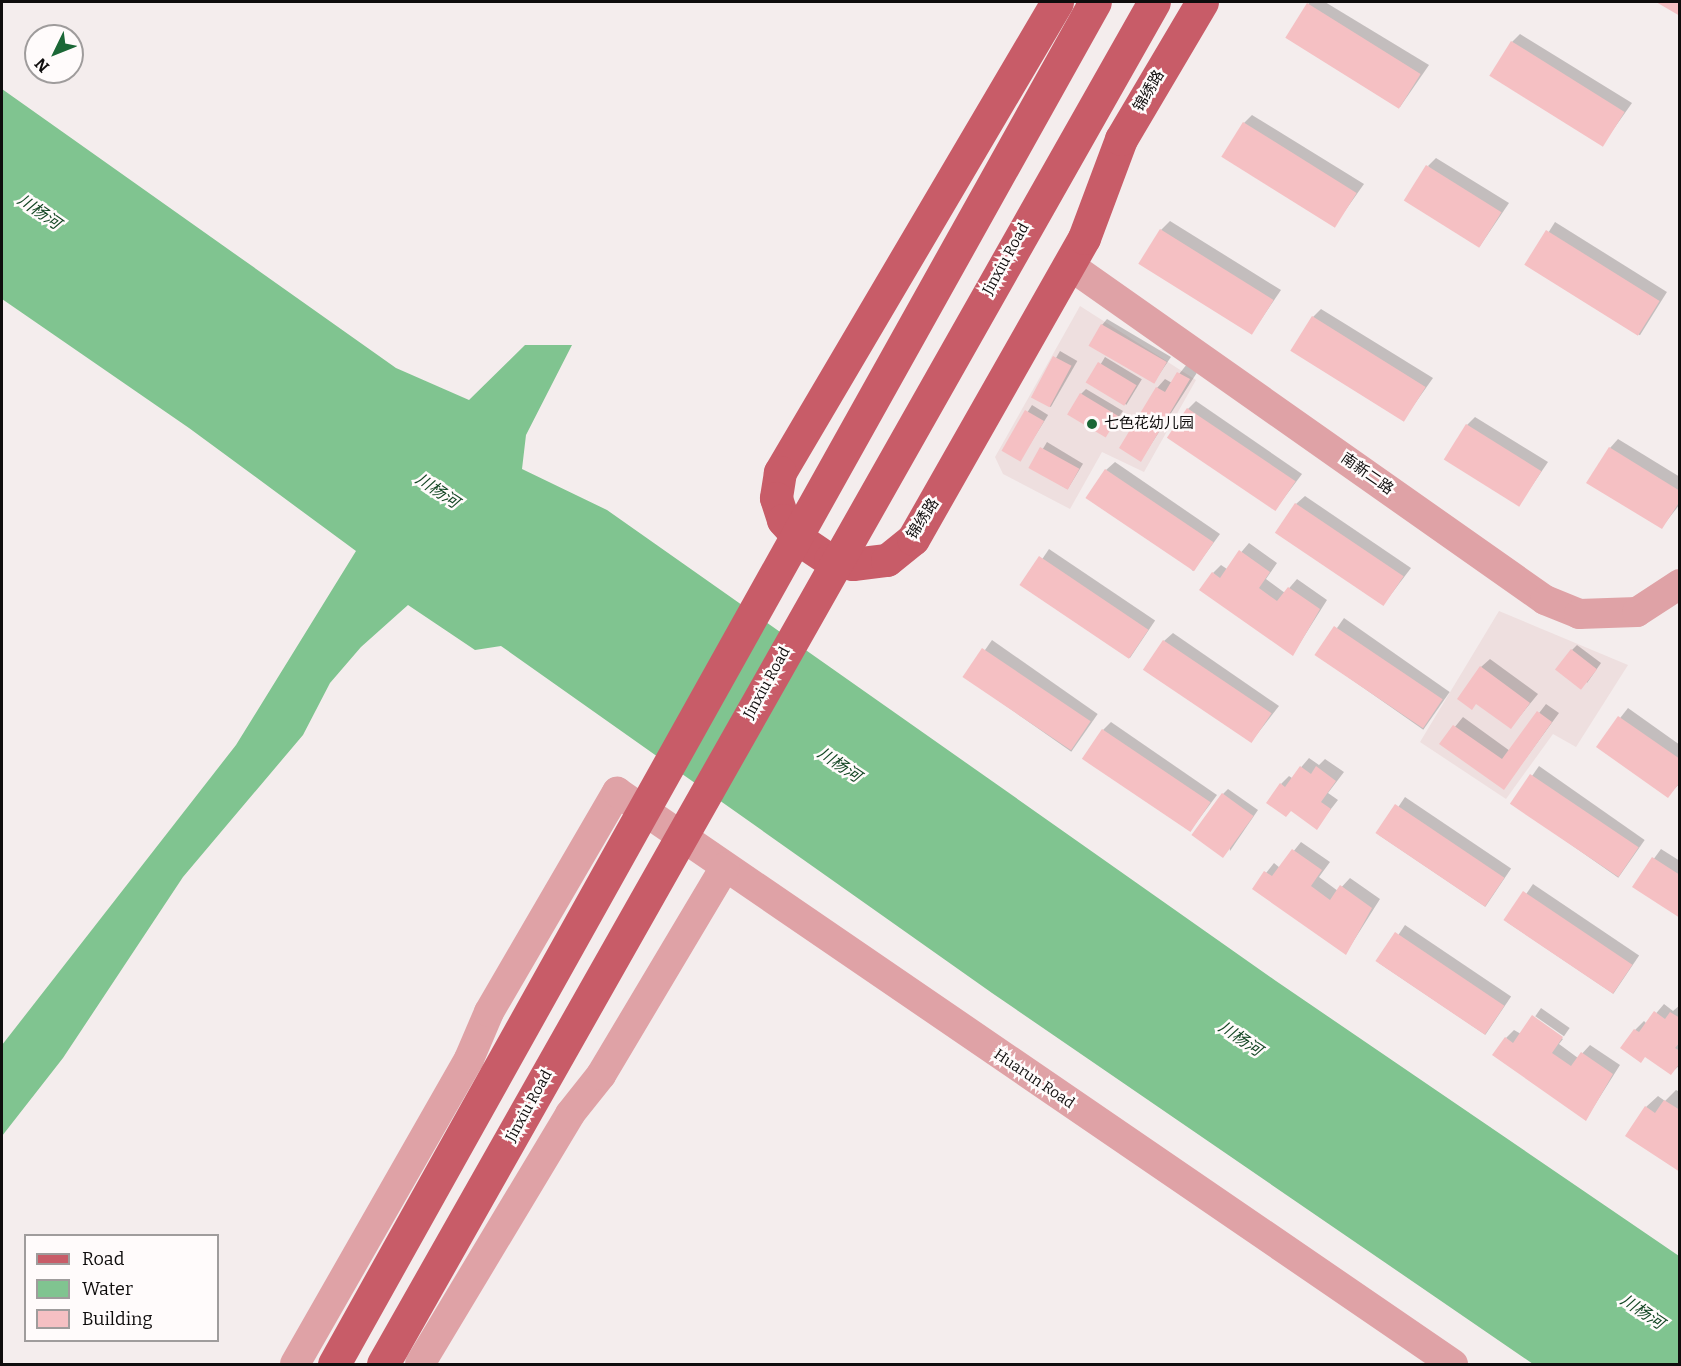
<!DOCTYPE html>
<meta charset="utf-8">
<style>
body{margin:0}
#map{position:relative;width:1681px;height:1366px;overflow:hidden;background:#f4eded;font-family:Bitter,"Noto Sans SC",serif}
div>[style]{position:absolute}
.built>*{inset:0;background:#eedfdf}
.water>*{inset:0;background:#80c490}
.shadow>*{inset:0;background:#0003;transform-origin:0 0}
.building>*{inset:0;background:#f5c0c3;transform-origin:0 0}
.minor>*{height:30px;margin:-15px;padding:0 15px;transform-origin:15px;border-radius:15px;background:#dfa2a6}
.major>*{height:33px;margin:-16.5px;padding:0 16.5px;transform-origin:16.5px;border-radius:16.5px;background:#c85c68}
.dots>*{width:16px;height:16px;translate:-50% -50%;box-sizing:border-box;border:3px solid #fffbfb;border-radius:50%}
span{translate:-50% -50%;white-space:nowrap;text-align:center;line-height:1.15;-webkit-text-stroke:5px #fffbfb;paint-order:stroke}
.street-label{font-size:15px;color:#0f0d0d}
.poi-label{font-size:15px;color:#0f0d0d}
.left{translate:0 -50%;text-align:left}
.water-label{font-size:16px;color:#154725;font-style:italic}
.frame{position:absolute;inset:0;border:3px solid #0f0d0d;pointer-events:none}
.legend{position:absolute;left:24px;top:1234px;width:195px;height:108px;box-sizing:border-box;background:#fffbfb;border:2px solid #9f9c9c;margin:0;padding:8px 10px;list-style:none;font-size:18px;color:#0f0d0d}
.legend li{display:flex;align-items:center;gap:12px;height:30px}
.legend b{width:30px;border:2px solid #9f9c9c}
.north{position:absolute;left:24px;top:24px;width:60px;height:60px;box-sizing:border-box;background:#fffbfb;border:2px solid #9f9c9c;border-radius:50%;rotate:227deg;font-size:16px;font-weight:700;line-height:24px;text-align:center;color:#0f0d0d}
.north::after{content:'';display:block;margin:auto;width:21px;height:27px;background:#1b6736;clip-path:polygon(50% 0,100% 100%,50% 72%,0 100%)}
</style>
<div id="map">
<div class="built">
<div style="clip-path:polygon(1080px 306px,1196px 380px,1144px 472px,1102px 452px,1070px 509px,1003px 474px,995px 457px)"></div>
<div style="clip-path:polygon(1499px 611px,1628px 665px,1576px 747px,1553px 734px,1506px 799px,1420px 742px)"></div>
</div>
<div class="water">
<div style="clip-path:polygon(2px 89px,396px 368px,469px 400px,525px 345px,572px 345px,526px 435px,522px 469px,607px 510px,1276px 981px,1679px 1256px,1679px 1364px,1533px 1364px,992px 993px,501px 646px,475px 650px,408px 605px,361px 647px,330px 683px,303px 735px,183px 877px,63px 1058px,2px 1136px,2px 1045px,236px 745px,356px 551px,189px 428px,2px 299px)"></div>
</div>
<div class="shadow">
<div style="clip-path:polygon(1311px 2px,1325px 2px,1429px 65px,1400px 107px,1308px 4px)"></div>
<div style="clip-path:polygon(1520px 34px,1632px 103px,1603px 144px,1512px 42px)"></div>
<div style="clip-path:polygon(1252px 115px,1364px 184px,1335px 225px,1244px 123px)"></div>
<div style="clip-path:polygon(1436px 158px,1509px 203px,1480px 246px,1428px 166px)"></div>
<div style="clip-path:polygon(1170px 221px,1281px 290px,1252px 333px,1161px 230px)"></div>
<div style="left:1555px;top:222px;width:132px;height:51px;rotate:32deg"></div>
<div style="clip-path:polygon(1321px 309px,1433px 378px,1404px 419px,1313px 317px)"></div>
<div style="clip-path:polygon(1107px 319px,1171px 357px,1154px 382px,1102px 325px)"></div>
<div style="left:1060px;top:351px;width:20px;height:53px;rotate:30deg"></div>
<div style="left:1105px;top:357px;width:43px;height:30px;rotate:31deg"></div>
<div style="clip-path:polygon(1187px 364px,1198px 371px,1141px 460px,1157px 388px,1165px 379px,1172px 383px)"></div>
<div style="clip-path:polygon(1086px 389px,1123px 411px,1106px 435px,1081px 394px)"></div>
<div style="clip-path:polygon(1196px 401px,1302px 474px,1275px 510px,1188px 409px)"></div>
<div style="left:1032px;top:405px;width:19px;height:53px;rotate:32deg"></div>
<div style="clip-path:polygon(1475px 417px,1548px 462px,1519px 505px,1467px 425px)"></div>
<div style="clip-path:polygon(1618px 439px,1680px 477px,1680px 504px,1662px 527px,1610px 448px)"></div>
<div style="left:1047px;top:442px;width:42px;height:30px;rotate:31deg"></div>
<div style="clip-path:polygon(1115px 462px,1220px 534px,1193px 571px,1106px 470px)"></div>
<div style="clip-path:polygon(1305px 496px,1411px 568px,1383px 605px,1296px 504px)"></div>
<div style="clip-path:polygon(1249px 543px,1277px 563px,1266px 579px,1285px 593px,1297px 579px,1327px 600px,1293px 654px,1213px 573px,1221px 565px,1227px 569px)"></div>
<div style="left:1049px;top:549px;width:128px;height:45px;rotate:34deg"></div>
<div style="left:1344px;top:618px;width:129px;height:46px;rotate:35deg"></div>
<div style="clip-path:polygon(1173px 633px,1279px 706px,1251px 742px,1164px 641px)"></div>
<div style="left:992px;top:640px;width:129px;height:46px;rotate:35deg"></div>
<div style="clip-path:polygon(1577px 645px,1601px 663px,1587px 683px,1572px 650px)"></div>
<div style="clip-path:polygon(1490px 659px,1538px 694px,1511px 727px,1481px 667px)"></div>
<div style="clip-path:polygon(1546px 704px,1559px 713px,1504px 788px,1441px 744px,1463px 717px,1510px 751px)"></div>
<div style="clip-path:polygon(1628px 708px,1680px 745px,1680px 783px,1668px 796px,1598px 746px)"></div>
<div style="clip-path:polygon(1111px 722px,1217px 795px,1190px 831px,1103px 730px)"></div>
<div style="clip-path:polygon(1309px 758px,1319px 765px,1325px 759px,1344px 772px,1328px 793px,1338px 800px,1316px 828px,1281px 784px,1289px 776px,1292px 778px)"></div>
<div style="left:1539px;top:766px;width:129px;height:46px;rotate:35deg"></div>
<div style="clip-path:polygon(1228px 789px,1258px 810px,1230px 851px,1223px 794px)"></div>
<div style="left:1405px;top:797px;width:128px;height:46px;rotate:34deg"></div>
<div style="clip-path:polygon(1301px 842px,1330px 862px,1319px 877px,1338px 891px,1350px 878px,1380px 899px,1346px 953px,1254px 888px,1274px 863px,1280px 868px)"></div>
<div style="clip-path:polygon(1661px 849px,1680px 861px,1680px 916px,1634px 886px)"></div>
<div style="left:1533px;top:884px;width:128px;height:46px;rotate:34deg"></div>
<div style="left:1405px;top:925px;width:128px;height:46px;rotate:34deg"></div>
<div style="clip-path:polygon(1664px 1004px,1673px 1011px,1680px 1005px,1680px 1065px,1671px 1073px,1646px 1056px,1623px 1048px,1635px 1030px,1644px 1021px,1647px 1024px)"></div>
<div style="left:1541px;top:1008px;width:35px;height:10px;rotate:35deg"></div>
<div style="clip-path:polygon(1532px 1018px,1563px 1039px,1559px 1044px,1578px 1058px,1590px 1045px,1620px 1065px,1586px 1119px,1506px 1038px,1514px 1030px,1521px 1034px)"></div>
<div style="clip-path:polygon(1676px 1090px,1680px 1092px,1680px 1170px,1646px 1107px,1658px 1096px,1665px 1101px)"></div>
</div>
<div class="building">
<div style="clip-path:polygon(1656px 2px,1680px 2px,1680px 16px)"></div>
<div style="left:1307px;top:3px;width:134px;height:41px;rotate:32deg"></div>
<div style="left:1511px;top:41px;width:134px;height:41px;rotate:32deg"></div>
<div style="left:1243px;top:122px;width:134px;height:41px;rotate:32deg"></div>
<div style="left:1426px;top:165px;width:89px;height:42px;rotate:32deg"></div>
<div style="left:1160px;top:229px;width:134px;height:41px;rotate:32deg"></div>
<div style="left:1546px;top:230px;width:134px;height:41px;rotate:32deg"></div>
<div style="left:1312px;top:316px;width:134px;height:41px;rotate:32deg"></div>
<div style="left:1101px;top:324px;width:76px;height:25px;rotate:30deg"></div>
<div style="left:1053px;top:356px;width:21px;height:47px;rotate:28deg"></div>
<div style="left:1098px;top:362px;width:45px;height:24px;rotate:31deg"></div>
<div style="clip-path:polygon(1177px 372px,1190px 379px,1141px 462px,1119px 448px,1156px 387px,1165px 392px)"></div>
<div style="left:1080px;top:393px;width:45px;height:25px;rotate:31deg"></div>
<div style="left:1187px;top:408px;width:131px;height:36px;rotate:34deg"></div>
<div style="left:1025px;top:410px;width:22px;height:47px;rotate:30deg"></div>
<div style="left:1466px;top:424px;width:89px;height:42px;rotate:32deg"></div>
<div style="left:1040px;top:447px;width:45px;height:24px;rotate:29deg"></div>
<div style="clip-path:polygon(1609px 447px,1680px 491px,1680px 501px,1662px 529px,1586px 483px)"></div>
<div style="left:1105px;top:469px;width:131px;height:35px;rotate:34deg"></div>
<div style="left:1295px;top:503px;width:131px;height:36px;rotate:34deg"></div>
<div style="clip-path:polygon(1239px 550px,1270px 572px,1259px 588px,1277px 601px,1288px 587px,1320px 609px,1293px 656px,1199px 590px,1212px 572px,1220px 578px)"></div>
<div style="left:1039px;top:556px;width:132px;height:35px;rotate:34deg"></div>
<div style="left:1334px;top:626px;width:131px;height:35px;rotate:34deg"></div>
<div style="left:1163px;top:640px;width:131px;height:36px;rotate:34deg"></div>
<div style="left:982px;top:648px;width:131px;height:35px;rotate:34deg"></div>
<div style="left:1571px;top:649px;width:33px;height:26px;rotate:38deg"></div>
<div style="clip-path:polygon(1480px 666px,1530px 703px,1511px 729px,1476px 704px,1472px 710px,1457px 699px)"></div>
<div style="clip-path:polygon(1537px 711px,1552px 722px,1504px 790px,1439px 744px,1453px 725px,1502px 759px)"></div>
<div style="clip-path:polygon(1618px 716px,1680px 759px,1680px 782px,1668px 798px,1596px 747px)"></div>
<div style="left:1102px;top:729px;width:131px;height:36px;rotate:34deg"></div>
<div style="clip-path:polygon(1300px 766px,1311px 774px,1316px 766px,1336px 781px,1321px 802px,1331px 809px,1317px 830px,1291px 811px,1286px 817px,1266px 803px,1280px 783px,1285px 787px)"></div>
<div style="left:1530px;top:774px;width:131px;height:36px;rotate:34deg"></div>
<div style="left:1222px;top:793px;width:39px;height:52px;rotate:36deg"></div>
<div style="left:1395px;top:804px;width:132px;height:35px;rotate:34deg"></div>
<div style="clip-path:polygon(1292px 849px,1322px 870px,1311px 886px,1330px 900px,1340px 885px,1372px 908px,1346px 955px,1252px 889px,1264px 871px,1272px 876px)"></div>
<div style="clip-path:polygon(1652px 857px,1680px 875px,1680px 918px,1632px 887px)"></div>
<div style="left:1523px;top:891px;width:132px;height:35px;rotate:34deg"></div>
<div style="left:1395px;top:932px;width:132px;height:35px;rotate:34deg"></div>
<div style="clip-path:polygon(1654px 1011px,1665px 1019px,1670px 1012px,1680px 1018px,1680px 1042px,1675px 1048px,1680px 1051px,1680px 1063px,1671px 1075px,1645px 1057px,1641px 1063px,1620px 1048px,1634px 1029px,1639px 1032px)"></div>
<div style="clip-path:polygon(1532px 1015px,1563px 1037px,1552px 1053px,1571px 1066px,1581px 1052px,1613px 1074px,1586px 1121px,1492px 1055px,1505px 1037px,1513px 1043px)"></div>
<div style="clip-path:polygon(1664px 1100px,1680px 1110px,1680px 1172px,1625px 1136px,1645px 1106px,1655px 1113px)"></div>
</div>
<div class="minor">
<div style="left:1069px;top:265px;width:582px;rotate:35.14deg"></div>
<div style="left:1545px;top:600px;width:37px;rotate:22deg"></div>
<div style="left:1579px;top:614px;width:58px;rotate:-2deg"></div>
<div style="left:1637px;top:612px;width:51px;rotate:-33.1deg"></div>
<div style="left:295px;top:1364px;width:351px;rotate:-60.3deg"></div>
<div style="left:469px;top:1059px;width:51px;rotate:-66.9deg"></div>
<div style="left:489px;top:1012px;width:255px;rotate:-59.8deg"></div>
<div style="left:617px;top:792px;width:1013px;rotate:34.38deg"></div>
<div style="left:420px;top:1364px;width:292px;rotate:-59deg"></div>
<div style="left:570px;top:1114px;width:50px;rotate:-51.5deg"></div>
<div style="left:601px;top:1075px;width:242px;rotate:-59.2deg"></div>
</div>
<div class="major">
<div style="left:1057px;top:2px;width:546px;rotate:120.51deg"></div>
<div style="left:780px;top:472px;width:26px;rotate:99deg"></div>
<div style="left:776px;top:498px;width:23px;rotate:72deg"></div>
<div style="left:783px;top:520px;width:30px;rotate:48deg"></div>
<div style="left:803px;top:542px;width:32px;rotate:34deg"></div>
<div style="left:830px;top:560px;width:23px;rotate:10deg"></div>
<div style="left:853px;top:564px;width:34px;rotate:-7deg"></div>
<div style="left:887px;top:560px;width:33px;rotate:-39deg"></div>
<div style="left:913px;top:539px;width:346px;rotate:-60.4deg"></div>
<div style="left:1084px;top:238px;width:106px;rotate:-69.5deg"></div>
<div style="left:1121px;top:139px;width:159px;rotate:-59.4deg"></div>
<div style="left:334px;top:1364px;width:1560px;rotate:-60.81deg"></div>
<div style="left:383px;top:1364px;width:1565px;rotate:-60.49deg"></div>
</div>
<div class="dots">
<div style="left:1092px;top:424px;background:#1b6736"></div>
</div>
<div class="street-label">
<span style="left:1149px;top:91px;rotate:-59deg">锦绣路</span>
<span style="left:1006px;top:259px;rotate:-61deg">Jinxiu Road</span>
<span style="left:1367px;top:474px;rotate:35deg">南新二路</span>
<span style="left:923px;top:519px;rotate:-57deg">锦绣路</span>
<span style="left:767px;top:683px;rotate:-61deg">Jinxiu Road</span>
<span style="left:1034px;top:1079px;rotate:34deg">Huarun Road</span>
<span style="left:529px;top:1106px;rotate:-61deg">Jinxiu Road</span>
</div>
<div class="poi-label">
<span class="left" style="left:1104px;top:424px">七色花幼儿园</span>
</div>
<div class="water-label">
<span style="left:39px;top:212px;rotate:35deg">川杨河</span>
<span style="left:437px;top:491px;rotate:34deg">川杨河</span>
<span style="left:839px;top:765px;rotate:34deg">川杨河</span>
<span style="left:1240px;top:1039px;rotate:34deg">川杨河</span>
<span style="left:1642px;top:1312px;rotate:34deg">川杨河</span>
</div>
<div class="frame"></div>
<ul class="legend">
<li><b style="height:8px;background:#c85c68"></b>Road</li>
<li><b style="height:16px;background:#80c490"></b>Water</li>
<li><b style="height:16px;background:#f5c0c3"></b>Building</li>
</ul>
<div class="north">N</div>
</div>
